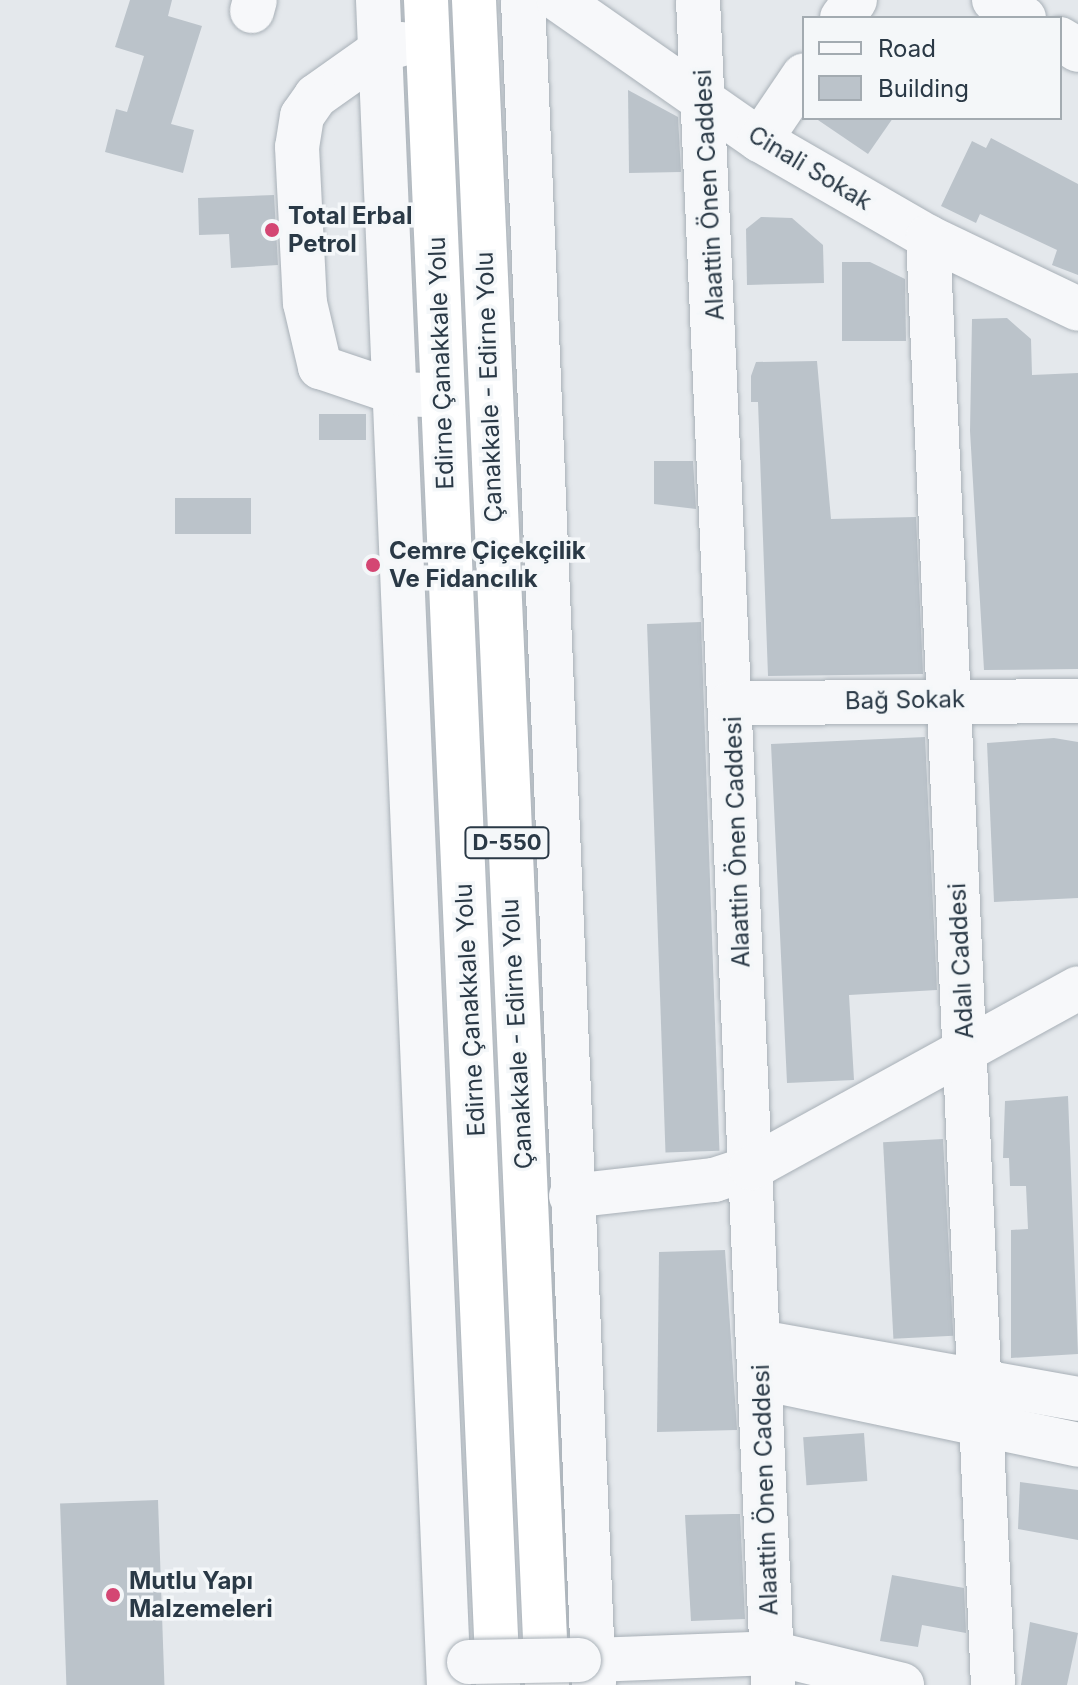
<!DOCTYPE html>
<meta charset="utf-8">
<style>
body{margin:0}
#map{position:relative;width:1078px;height:1685px;overflow:hidden;background:#e4e8ec;font-family:Inter,sans-serif}
div>[style]{position:absolute}
.building>*{inset:0;background:#bbc3ca;transform-origin:0 0}
.roads{filter:drop-shadow(0 0 2px #a8b0b7) drop-shadow(0 0 2px #a8b0b7)}
.minor>*{height:44px;margin:-22px;padding:0 22px;transform-origin:22px;border-radius:22px;background:#f7f8fa}
.highway>*{height:44px;margin:-22px;padding:0 22px;transform-origin:22px;border-radius:22px;background:#fff}
.bridges{filter:drop-shadow(0 0 2px #a8b0b7) drop-shadow(0 0 2px #a8b0b7)}
.minor-bridge>*{height:44px;margin:-22px;padding:0 22px;transform-origin:22px;border-radius:22px;background:#f7f8fa}
.dots>*{width:22px;height:22px;translate:-50% -50%;box-sizing:border-box;border:4px solid #f4f7f9;border-radius:50%}
span{translate:-50% -50%;white-space:nowrap;text-align:center;line-height:1.15;-webkit-text-stroke:7px #f4f7f9;paint-order:stroke}
.shield-label span{padding:2px 6px;background:#f4f7f9;border:2px solid;border-radius:6px;-webkit-text-stroke-width:0}
.shield-label{font-size:22px;color:#2a3946;font-weight:700}
.street-label{font-size:24px;color:#2a3946}
.poi-label{font-size:24px;color:#2a3946;font-weight:700}
.left{translate:0 -50%;text-align:left}
.legend{position:absolute;left:802px;top:16px;width:260px;height:104px;box-sizing:border-box;background:#f4f7f9;border:2px solid #a3abb1;margin:0;padding:10px 14px;list-style:none;font-size:24px;color:#2a3946}
.legend li{display:flex;align-items:center;gap:16px;height:40px}
.legend b{width:40px;border:2px solid #a3abb1}
</style>
<div id="map">
<div class="building">
<div style="clip-path:polygon(130px 0,172px 0,168px 16px,202px 26px,171px 124px,194px 130px,183px 173px,105px 152px,116px 109px,127px 112px,144px 56px,115px 47px)"></div>
<div style="clip-path:polygon(628px 90px,678px 117px,681px 172px,629px 173px)"></div>
<div style="clip-path:polygon(815px 118px,893px 118px,868px 154px)"></div>
<div style="clip-path:polygon(991px 138px,1078px 184px,1078px 275px,1052px 265px,1057px 250px,980px 214px,976px 223px,941px 206px,972px 141px,986px 148px)"></div>
<div style="clip-path:polygon(274px 195px,278px 265px,231px 268px,229px 234px,199px 235px,198px 198px)"></div>
<div style="clip-path:polygon(761px 217px,792px 218px,823px 245px,824px 283px,747px 285px,746px 229px)"></div>
<div style="clip-path:polygon(842px 262px,870px 262px,905px 279px,906px 341px,842px 341px)"></div>
<div style="clip-path:polygon(1007px 318px,1031px 339px,1032px 375px,1078px 373px,1078px 669px,984px 670px,970px 431px,972px 319px)"></div>
<div style="clip-path:polygon(817px 361px,831px 519px,916px 517px,923px 674px,768px 676px,758px 402px,751px 402px,751px 376px,756px 362px)"></div>
<div style="left:319px;top:414px;width:47px;height:26px"></div>
<div style="clip-path:polygon(654px 461px,693px 461px,696px 509px,654px 504px)"></div>
<div style="left:251px;top:498px;width:36px;height:76px;rotate:90deg"></div>
<div style="left:701px;top:622px;width:529px;height:54px;rotate:88deg"></div>
<div style="clip-path:polygon(925px 737px,937px 990px,849px 995px,854px 1080px,787px 1083px,771px 744px)"></div>
<div style="clip-path:polygon(1054px 738px,1078px 742px,1078px 898px,994px 902px,987px 743px)"></div>
<div style="clip-path:polygon(1068px 1096px,1078px 1354px,1011px 1358px,1011px 1230px,1028px 1229px,1026px 1186px,1010px 1186px,1009px 1158px,1003px 1158px,1005px 1101px)"></div>
<div style="left:943px;top:1139px;width:197px;height:60px;rotate:87deg"></div>
<div style="clip-path:polygon(725px 1250px,737px 1430px,657px 1432px,659px 1252px)"></div>
<div style="left:864px;top:1433px;width:48px;height:61px;rotate:86deg"></div>
<div style="clip-path:polygon(1020px 1482px,1078px 1490px,1078px 1540px,1018px 1529px)"></div>
<div style="left:158px;top:1500px;width:185px;height:98px;rotate:88deg"></div>
<div style="clip-path:polygon(733px 1514px,740px 1514px,745px 1619px,691px 1621px,685px 1515px)"></div>
<div style="clip-path:polygon(892px 1575px,964px 1588px,966px 1633px,922px 1625px,918px 1647px,880px 1641px)"></div>
<div style="clip-path:polygon(1030px 1622px,1078px 1633px,1067px 1685px,1021px 1685px)"></div>
</div>
<div class="roads">
<div class="minor">
<div style="left:378px;top:0;width:1686px;rotate:87.59deg"></div>
<div style="left:523px;top:0;width:1686px;rotate:87.59deg"></div>
<div style="left:559px;top:0;width:245px;rotate:34.9deg"></div>
<div style="left:760px;top:140px;width:194px;rotate:30deg"></div>
<div style="left:928px;top:237px;width:166px;rotate:25.6deg"></div>
<div style="left:698px;top:0;width:1687px;rotate:87.45deg"></div>
<div style="left:994px;top:0;width:35px;rotate:31deg"></div>
<div style="left:252px;top:11px;width:11px;rotate:-75deg"></div>
<div style="left:842px;top:18px;width:22px;rotate:-54deg"></div>
<div style="left:1060px;top:39px;width:21px;rotate:31deg"></div>
<div style="left:402px;top:44px;width:22px;rotate:164deg"></div>
<div style="left:381px;top:50px;width:80px;rotate:144.7deg"></div>
<div style="left:316px;top:96px;width:24px;rotate:125deg"></div>
<div style="left:302px;top:116px;width:31px;rotate:99deg"></div>
<div style="left:297px;top:147px;width:156px;rotate:87.1deg"></div>
<div style="left:305px;top:303px;width:66px;rotate:76.8deg"></div>
<div style="left:320px;top:367px;width:84px;rotate:18.6deg"></div>
<div style="left:400px;top:394px;width:26px;rotate:2deg"></div>
<div style="left:760px;top:140px;width:78px;rotate:-55.9deg"></div>
<div style="left:928px;top:237px;width:1449px;rotate:87.43deg"></div>
<div style="left:731px;top:703px;width:347px;rotate:-0.3deg"></div>
<div style="left:571px;top:1196px;width:144px;rotate:-6.4deg"></div>
<div style="left:714px;top:1180px;width:39px;rotate:-18deg"></div>
<div style="left:751px;top:1168px;width:373px;rotate:-28.8deg"></div>
<div style="left:759px;top:1342px;width:324px;rotate:10.1deg"></div>
<div style="left:761px;top:1378px;width:324px;rotate:11.9deg"></div>
<div style="left:593px;top:1660px;width:179px;rotate:-2.2deg"></div>
<div style="left:772px;top:1653px;width:134px;rotate:13.8deg"></div>
</div>
<div class="highway">
<div style="left:426px;top:0;width:1687px;rotate:87.55deg"></div>
<div style="left:474px;top:0;width:1687px;rotate:87.52deg"></div>
</div>
</div>
<div class="bridges">
<div class="minor-bridge">
<div style="left:469px;top:1662px;width:110px;rotate:-1deg"></div>
</div>
</div>
<div class="dots">
<div style="left:272px;top:230px;background:#d44673"></div>
<div style="left:373px;top:565px;background:#d44673"></div>
<div style="left:113px;top:1595px;background:#d44673"></div>
</div>
<div class="shield-label">
<span style="left:507px;top:843px">D-550</span>
</div>
<div class="street-label">
<span style="left:810px;top:168px;rotate:31deg">Cinali Sokak</span>
<span style="left:709px;top:195px;rotate:-93deg">Alaattin Önen Caddesi</span>
<span style="left:441px;top:363px;rotate:-92deg">Edirne Çanakkale Yolu</span>
<span style="left:489px;top:387px;rotate:-92deg">Çanakkale - Edirne Yolu</span>
<span style="left:905px;top:700px;rotate:-1deg">Bağ Sokak</span>
<span style="left:737px;top:842px;rotate:-92deg">Alaattin Önen Caddesi</span>
<span style="left:961px;top:961px;rotate:-93deg">Adalı Caddesi</span>
<span style="left:470px;top:1010px;rotate:-93deg">Edirne Çanakkale Yolu</span>
<span style="left:517px;top:1034px;rotate:-93deg">Çanakkale - Edirne Yolu</span>
<span style="left:765px;top:1490px;rotate:-92deg">Alaattin Önen Caddesi</span>
</div>
<div class="poi-label">
<span class="left" style="left:288px;top:230px">Total Erbal<br>Petrol</span>
<span class="left" style="left:389px;top:565px">Cemre Çiçekçilik<br>Ve Fidancılık</span>
<span class="left" style="left:129px;top:1595px">Mutlu Yapı<br>Malzemeleri</span>
</div>
<ul class="legend">
<li><b style="height:10px;background:#f7f8fa"></b>Road</li>
<li><b style="height:22px;background:#bbc3ca"></b>Building</li>
</ul>
</div>
